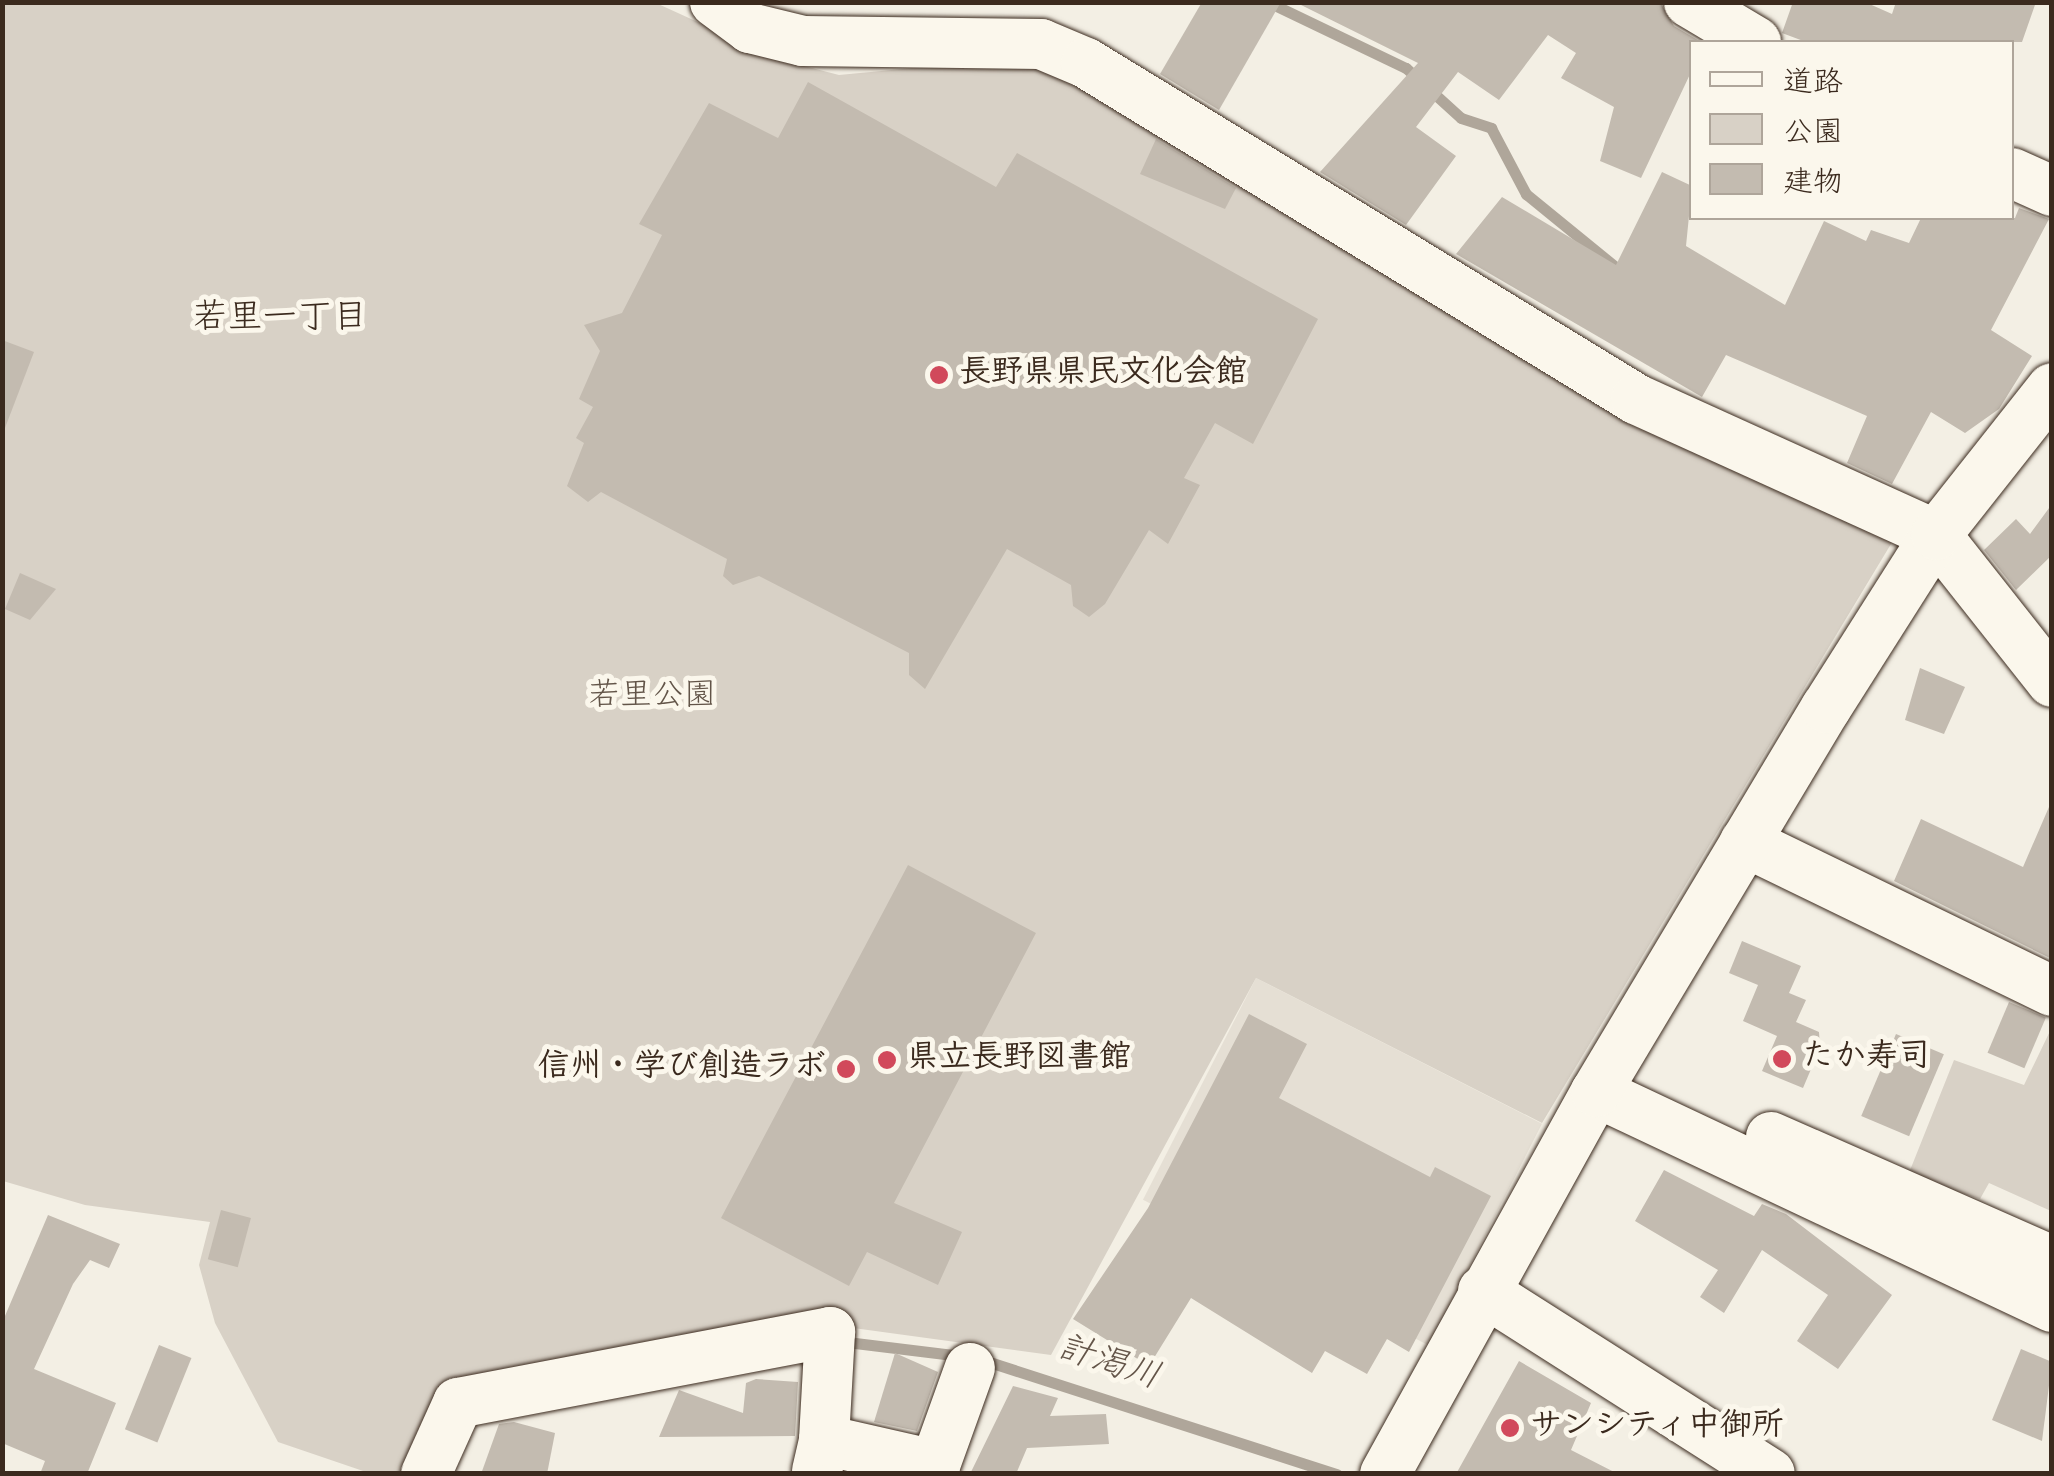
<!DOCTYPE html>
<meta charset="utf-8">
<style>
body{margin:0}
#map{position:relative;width:2054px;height:1476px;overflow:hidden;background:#f3efe4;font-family:"Gochi Hand","Klee One",sans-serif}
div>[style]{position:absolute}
.built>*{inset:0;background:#e5dfd4;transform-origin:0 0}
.green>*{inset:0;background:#d8d1c6}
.stream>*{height:11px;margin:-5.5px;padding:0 5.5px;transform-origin:5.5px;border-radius:5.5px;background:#afa69a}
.building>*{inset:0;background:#c3bbb0;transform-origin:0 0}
.roads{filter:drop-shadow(0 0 2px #3b2a1e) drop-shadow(0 0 2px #3b2a1e)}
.minor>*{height:50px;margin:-25px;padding:0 25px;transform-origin:25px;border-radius:25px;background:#fbf7ec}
.dots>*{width:28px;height:28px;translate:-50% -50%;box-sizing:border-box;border:5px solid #fbf7ec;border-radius:50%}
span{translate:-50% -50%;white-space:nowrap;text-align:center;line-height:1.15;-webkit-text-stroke:10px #fbf7ec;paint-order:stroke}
.poi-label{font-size:32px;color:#3b2a1e;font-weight:700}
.left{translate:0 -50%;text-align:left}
.right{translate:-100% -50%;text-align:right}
.park-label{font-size:32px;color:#625448}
.neighbourhood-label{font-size:35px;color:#3b2a1e}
.water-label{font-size:35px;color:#645549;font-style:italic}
.frame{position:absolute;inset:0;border:5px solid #3b2a1e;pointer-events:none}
.legend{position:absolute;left:1689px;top:40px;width:325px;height:180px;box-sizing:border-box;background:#fbf7ec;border:2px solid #aea59a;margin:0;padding:12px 18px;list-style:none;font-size:30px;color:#3b2a1e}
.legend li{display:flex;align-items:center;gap:20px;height:50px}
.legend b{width:50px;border:2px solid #aea59a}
</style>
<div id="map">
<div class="built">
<div style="left:1256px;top:978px;width:321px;height:249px;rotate:27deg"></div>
</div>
<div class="green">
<div style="clip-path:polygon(2px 3px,656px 3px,781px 60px,839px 75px,1028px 57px,1894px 539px,1542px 1123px,1256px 978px,1051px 1355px,846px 1327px,454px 1381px,412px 1473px,369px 1473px,278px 1442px,215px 1323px,199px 1265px,210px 1222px,85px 1205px,3px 1181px)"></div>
<div style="clip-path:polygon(2051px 1029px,2051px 1211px,1989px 1183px,1980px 1199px,1936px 1185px,1887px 1228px,1954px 1060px,2024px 1085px)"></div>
</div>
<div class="stream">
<div style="left:1268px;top:2px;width:153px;rotate:25.6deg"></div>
<div style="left:1406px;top:68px;width:74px;rotate:42.3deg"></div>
<div style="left:1461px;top:118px;width:32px;rotate:18deg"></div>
<div style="left:1491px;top:128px;width:75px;rotate:62.1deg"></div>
<div style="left:1526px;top:194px;width:125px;rotate:39.2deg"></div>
<div style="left:855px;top:1343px;width:107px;rotate:7deg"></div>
<div style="left:980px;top:1359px;width:375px;rotate:17.9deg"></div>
</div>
<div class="building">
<div style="clip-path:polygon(1202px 2px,1281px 2px,1219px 110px,1160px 74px)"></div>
<div style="clip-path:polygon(1295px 2px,1660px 2px,1674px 26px,1701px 42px,1692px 42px,1692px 70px,1641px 178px,1600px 161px,1614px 107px,1561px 78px,1576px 53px,1548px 35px,1499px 100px,1458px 72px,1416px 127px,1456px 156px,1406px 225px,1320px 172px,1418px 63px)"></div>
<div style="clip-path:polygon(1793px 2px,1865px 2px,1892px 14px,1896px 2px,2036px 2px,2022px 42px,1806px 42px,1782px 33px)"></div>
<div style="clip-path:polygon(808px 82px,996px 187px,1017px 153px,1318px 319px,1253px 444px,1215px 423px,1184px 478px,1200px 485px,1168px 544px,1149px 530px,1105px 604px,1089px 617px,1073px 606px,1071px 585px,1007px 549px,925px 689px,909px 675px,909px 653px,759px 576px,733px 585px,723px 576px,727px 559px,601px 492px,588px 502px,567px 486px,584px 443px,576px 438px,593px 407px,579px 399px,600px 351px,584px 325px,622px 313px,662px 235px,639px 224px,709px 103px,778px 138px)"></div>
<div style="clip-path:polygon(1156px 139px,1236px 188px,1225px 209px,1140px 174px)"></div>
<div style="clip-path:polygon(1662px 172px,1692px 186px,1686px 246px,1785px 305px,1824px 221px,1866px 241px,1871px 230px,1909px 243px,1921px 218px,2015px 218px,2019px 208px,2049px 219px,1991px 330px,2032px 356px,1999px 409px,1965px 433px,1931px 412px,1892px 484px,1847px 463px,1867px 416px,1726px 355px,1702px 397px,1456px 254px,1502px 197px,1616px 265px)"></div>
<div style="clip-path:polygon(2px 340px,34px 352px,5px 428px,2px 428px)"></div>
<div style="clip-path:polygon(2052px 504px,2052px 555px,2016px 590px,1984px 550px,2016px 519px,2030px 534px)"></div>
<div style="clip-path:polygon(20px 573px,56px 589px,30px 620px,5px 609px)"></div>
<div style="clip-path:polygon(1920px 668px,1965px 687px,1944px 734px,1905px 720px)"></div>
<div style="clip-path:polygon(2052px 800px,2052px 959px,1894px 881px,1921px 819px,2023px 867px)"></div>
<div style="clip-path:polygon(908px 865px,1036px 933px,894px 1203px,962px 1232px,938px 1285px,867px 1252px,849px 1286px,721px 1218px)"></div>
<div style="clip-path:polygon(1742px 941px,1801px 966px,1789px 993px,1806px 1000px,1796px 1022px,1819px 1032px,1820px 1048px,1803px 1088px,1762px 1071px,1777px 1036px,1743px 1021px,1758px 985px,1729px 973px)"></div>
<div style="left:2009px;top:1002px;width:40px;height:55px;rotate:23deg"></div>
<div style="clip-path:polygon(1249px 1014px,1307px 1044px,1279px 1098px,1430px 1177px,1435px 1167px,1491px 1196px,1409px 1352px,1387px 1339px,1367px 1374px,1325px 1351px,1312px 1373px,1191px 1298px,1149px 1366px,1073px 1319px,1148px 1208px)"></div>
<div style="left:1896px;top:1034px;width:52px;height:89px;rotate:23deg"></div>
<div style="clip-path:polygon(1664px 1170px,1754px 1216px,1762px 1204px,1786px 1214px,1892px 1295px,1838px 1369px,1797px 1341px,1828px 1295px,1762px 1250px,1724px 1313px,1700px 1297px,1718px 1270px,1635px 1221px)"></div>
<div style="left:221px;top:1210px;width:31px;height:51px;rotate:15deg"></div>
<div style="clip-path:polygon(48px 1215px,120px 1244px,109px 1268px,90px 1260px,73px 1284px,34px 1369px,116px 1403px,87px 1474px,40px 1474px,45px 1461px,2px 1443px,2px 1323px)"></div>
<div style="left:159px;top:1345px;width:35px;height:91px;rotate:22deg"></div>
<div style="clip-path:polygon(2021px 1349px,2052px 1362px,2042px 1441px,1992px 1420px)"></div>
<div style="clip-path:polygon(895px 1353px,938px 1372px,917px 1431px,874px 1422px)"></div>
<div style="clip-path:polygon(1519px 1361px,1591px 1403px,1571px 1450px,1618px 1474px,1456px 1474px)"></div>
<div style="clip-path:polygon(756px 1379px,798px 1382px,795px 1436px,659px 1437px,679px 1390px,743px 1413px,746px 1383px)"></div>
<div style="clip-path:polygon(1013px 1386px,1058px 1398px,1050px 1416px,1106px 1414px,1109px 1444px,1027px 1448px,1016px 1474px,970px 1474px)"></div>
<div style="clip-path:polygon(514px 1422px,555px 1433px,547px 1474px,481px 1474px,499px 1424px)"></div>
</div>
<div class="roads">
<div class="minor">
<div style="left:715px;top:2px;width:44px;rotate:36.6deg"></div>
<div style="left:750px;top:28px;width:55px;rotate:13.8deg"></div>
<div style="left:803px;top:41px;width:238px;rotate:0.7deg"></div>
<div style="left:1041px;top:44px;width:49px;rotate:22.9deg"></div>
<div style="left:1086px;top:63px;width:645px;rotate:31.42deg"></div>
<div style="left:1636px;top:399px;width:329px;rotate:24.4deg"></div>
<div style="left:1936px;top:535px;width:187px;rotate:51.7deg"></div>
<div style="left:1689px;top:2px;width:78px;rotate:30.8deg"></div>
<div style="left:2012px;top:173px;width:44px;rotate:24.2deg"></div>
<div style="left:1745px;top:842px;width:341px;rotate:25.9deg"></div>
<div style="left:1596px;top:1092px;width:504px;rotate:25.24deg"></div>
<div style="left:1771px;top:1137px;width:307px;rotate:23.8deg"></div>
<div style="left:1483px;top:1291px;width:340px;rotate:32.5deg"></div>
<div style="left:817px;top:1471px;width:32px;rotate:-77deg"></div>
<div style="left:824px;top:1440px;width:114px;rotate:12.7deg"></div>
<div style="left:935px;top:1465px;width:103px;rotate:-70.2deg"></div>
<div style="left:426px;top:1474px;width:78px;rotate:-65.7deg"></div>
<div style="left:458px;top:1403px;width:379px;rotate:-10.8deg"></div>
<div style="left:830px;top:1332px;width:108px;rotate:93.2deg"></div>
<div style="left:1385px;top:1474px;width:436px;rotate:-61.1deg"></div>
<div style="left:1596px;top:1092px;width:448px;rotate:-59.1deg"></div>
<div style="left:1826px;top:708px;width:205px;rotate:-57.6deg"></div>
<div style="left:1936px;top:535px;width:187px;rotate:-51.7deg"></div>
</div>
</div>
<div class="dots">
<div style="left:939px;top:375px;background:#d1495b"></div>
<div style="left:1782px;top:1059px;background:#d1495b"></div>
<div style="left:887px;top:1060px;background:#d1495b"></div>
<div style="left:846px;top:1069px;background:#d1495b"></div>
<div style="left:1510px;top:1428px;background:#d1495b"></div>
</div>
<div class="poi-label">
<span class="left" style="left:959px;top:375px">長野県県民文化会館</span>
<span class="left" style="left:1802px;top:1059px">たか寿司</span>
<span class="left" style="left:907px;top:1060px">県立長野図書館</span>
<span class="right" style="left:826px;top:1069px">信州・学び創造ラボ</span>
<span class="left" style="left:1530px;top:1428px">サンシティ中御所</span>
</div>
<div class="park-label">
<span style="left:652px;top:698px">若里公園</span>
</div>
<div class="neighbourhood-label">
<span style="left:280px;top:321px">若里一丁目</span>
</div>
<div class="water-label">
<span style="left:1108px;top:1366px;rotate:18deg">計渇川</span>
</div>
<div class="frame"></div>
<ul class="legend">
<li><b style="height:12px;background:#fbf7ec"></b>道路</li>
<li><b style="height:28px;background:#d8d1c6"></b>公園</li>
<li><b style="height:28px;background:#c3bbb0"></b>建物</li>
</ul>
</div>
